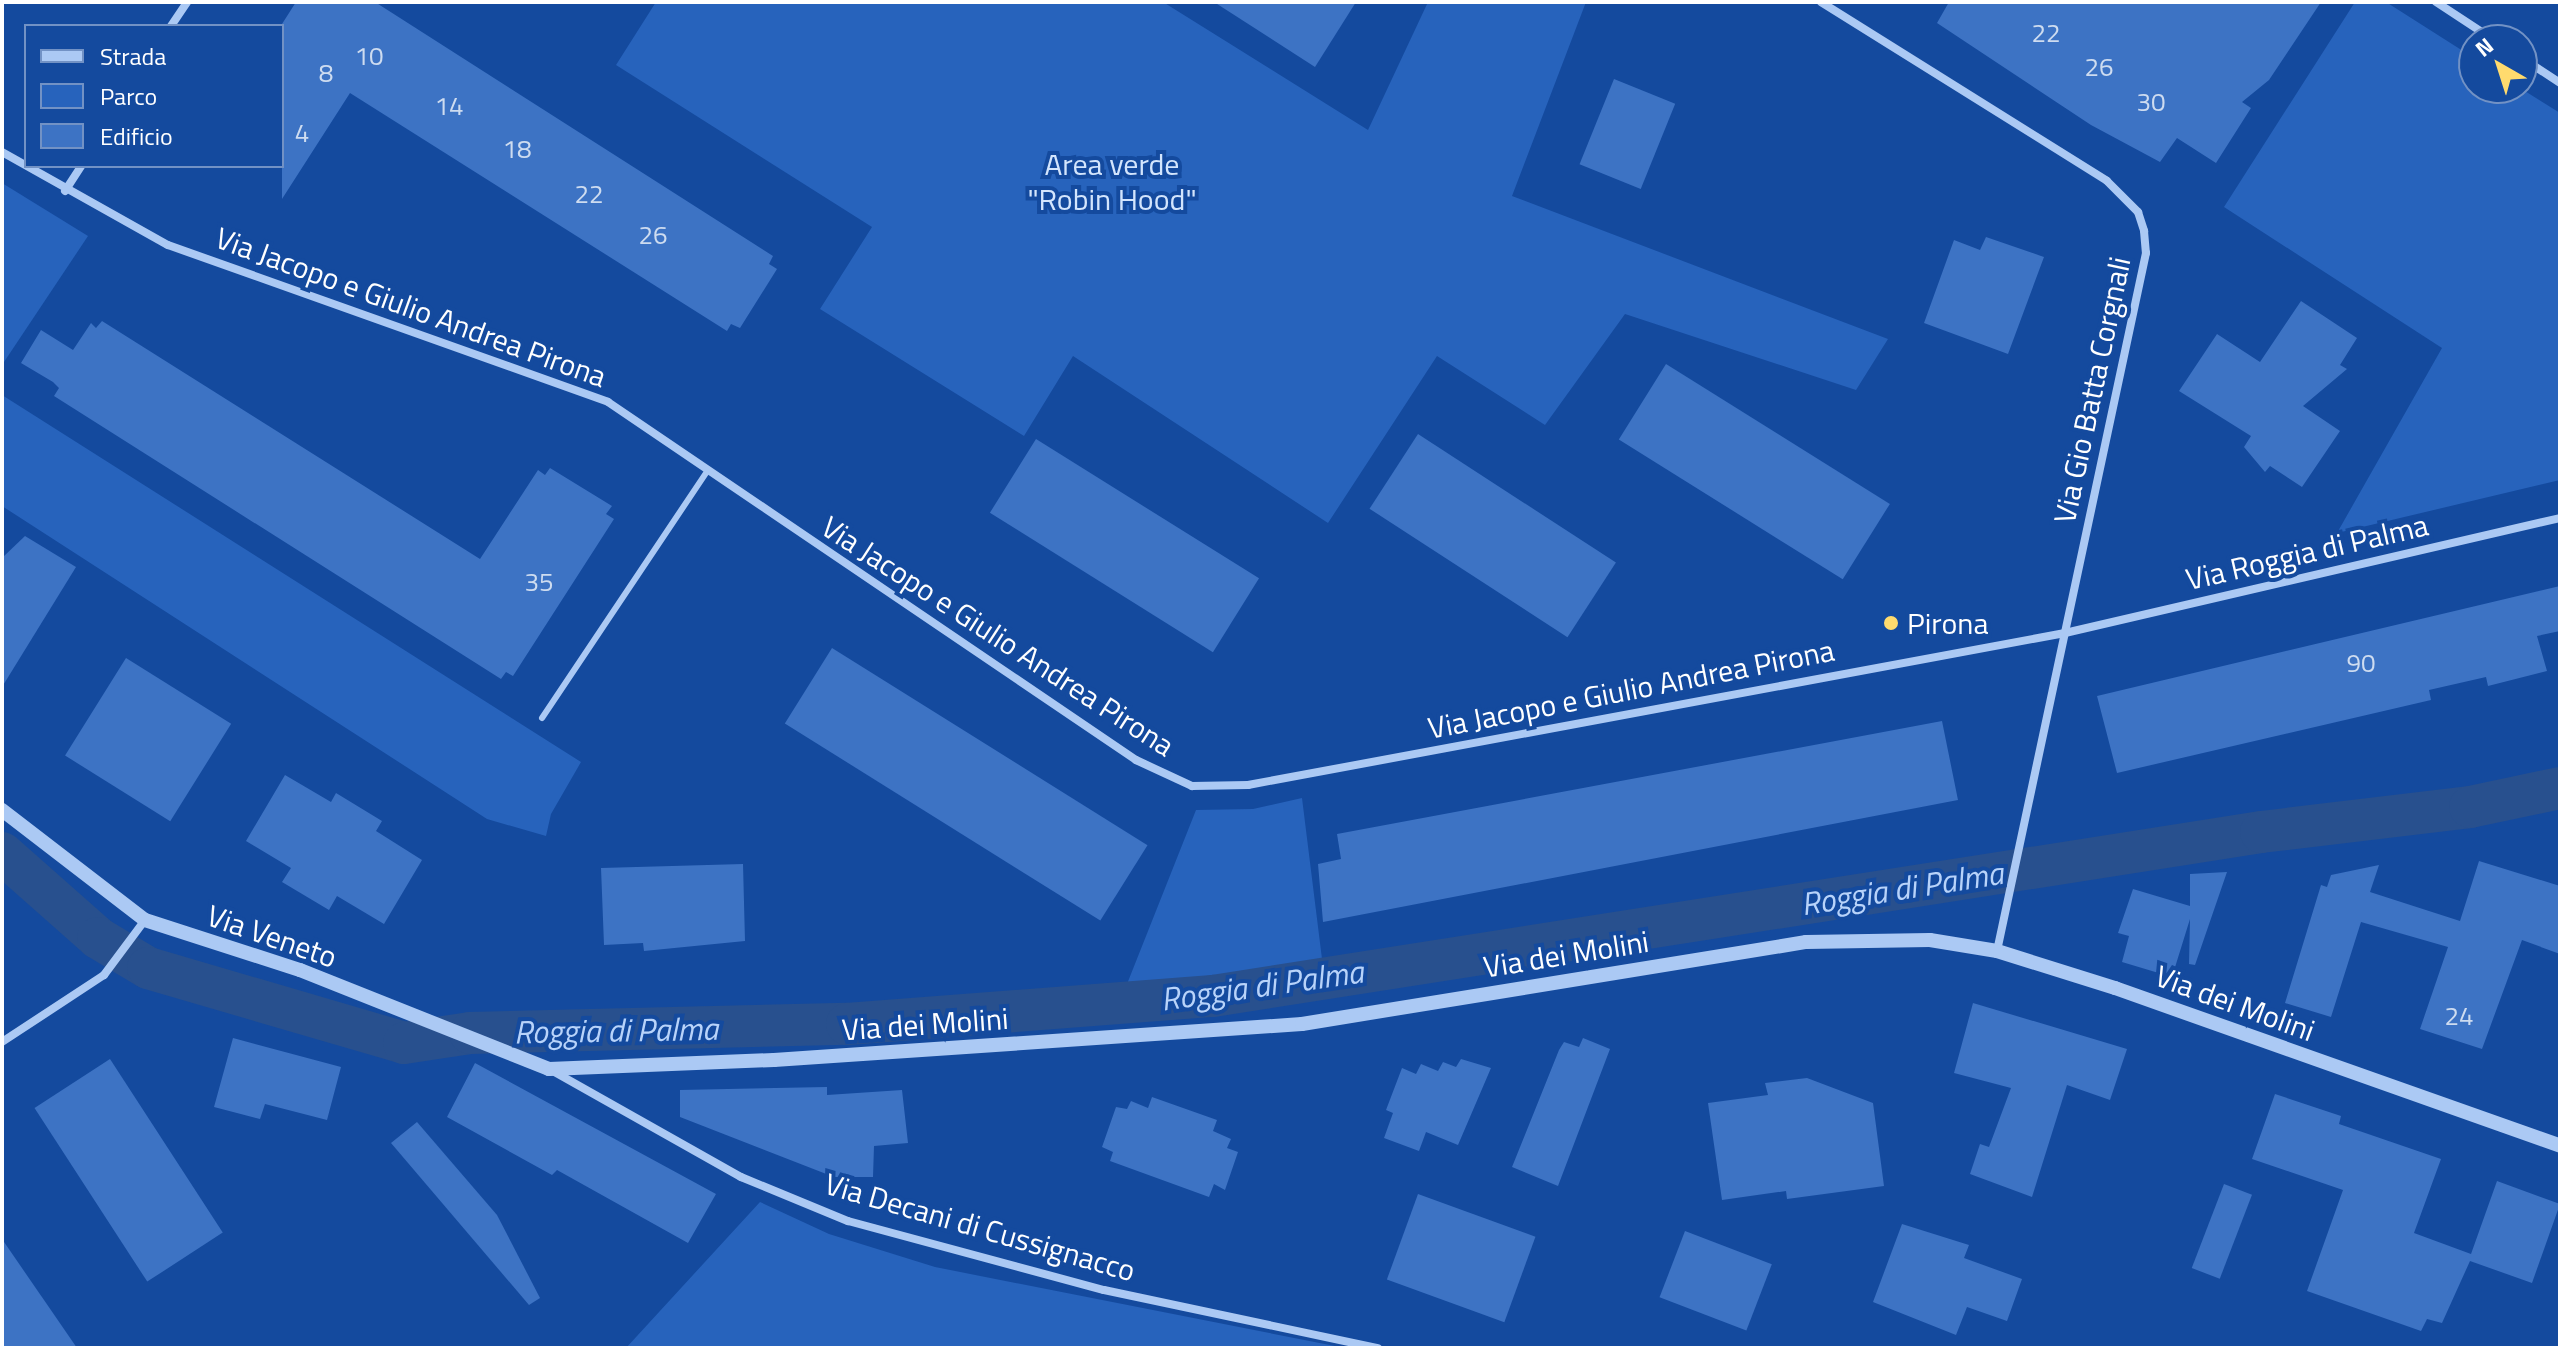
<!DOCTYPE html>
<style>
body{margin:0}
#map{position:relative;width:2562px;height:1350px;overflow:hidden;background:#144a9e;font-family:"Titillium Web",sans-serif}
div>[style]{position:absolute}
.green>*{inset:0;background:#2763bc}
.canal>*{height:42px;margin:-21px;padding:0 21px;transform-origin:21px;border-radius:21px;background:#28508e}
.building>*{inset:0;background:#3d73c4;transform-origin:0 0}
.service>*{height:6px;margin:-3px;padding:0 3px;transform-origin:3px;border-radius:3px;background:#abc9f4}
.minor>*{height:8px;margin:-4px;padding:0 4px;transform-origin:4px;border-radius:4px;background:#abc9f4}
.tertiary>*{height:14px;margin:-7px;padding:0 7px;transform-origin:7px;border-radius:7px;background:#abc9f4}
.dots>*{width:22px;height:22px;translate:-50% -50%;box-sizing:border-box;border:4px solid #144a9e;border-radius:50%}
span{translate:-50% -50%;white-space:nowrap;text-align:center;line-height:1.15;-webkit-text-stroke:8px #144a9e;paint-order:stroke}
.number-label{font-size:26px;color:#cedcf0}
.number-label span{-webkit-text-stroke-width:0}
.park-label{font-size:30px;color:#d3e5fd}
.street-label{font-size:30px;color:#fff}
.poi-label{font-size:30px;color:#fff}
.left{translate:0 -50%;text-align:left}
.water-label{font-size:32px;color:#b8d3fa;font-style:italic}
.frame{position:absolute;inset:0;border:4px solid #fff;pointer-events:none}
.legend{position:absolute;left:24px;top:24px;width:260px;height:144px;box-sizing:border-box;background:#144a9e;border:2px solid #7292c5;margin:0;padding:10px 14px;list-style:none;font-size:24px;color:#fff}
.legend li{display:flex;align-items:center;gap:16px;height:40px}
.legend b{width:40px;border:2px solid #7292c5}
.north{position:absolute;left:2458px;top:24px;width:80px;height:80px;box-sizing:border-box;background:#144a9e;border:2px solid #7292c5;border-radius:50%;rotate:321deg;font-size:22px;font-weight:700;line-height:32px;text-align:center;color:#fff}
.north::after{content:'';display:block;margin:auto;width:28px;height:36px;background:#ffdb6e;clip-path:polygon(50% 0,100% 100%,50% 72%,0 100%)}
</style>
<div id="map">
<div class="green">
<div style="clip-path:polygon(656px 2px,1163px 2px,1368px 130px,1428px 2px,1586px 2px,1512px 196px,1888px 339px,1856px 390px,1625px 314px,1545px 425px,1437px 356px,1328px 523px,1073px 356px,1024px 436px,820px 309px,872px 227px,616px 65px)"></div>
<div style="clip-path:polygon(2355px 2px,2386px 2px,2474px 58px,2474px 88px,2520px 88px,2560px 113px,2560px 480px,2337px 533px,2442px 348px,2224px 207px)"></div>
<div style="clip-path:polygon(2px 183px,88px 236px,2px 365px)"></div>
<div style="clip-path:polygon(2px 395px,581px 762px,551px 814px,546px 836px,487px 819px,2px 506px)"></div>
<div style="clip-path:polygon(1302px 798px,1323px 967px,1239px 979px,1127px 984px,1196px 810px,1253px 809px)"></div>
<div style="clip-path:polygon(760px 1202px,829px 1234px,935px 1267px,1345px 1348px,626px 1348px)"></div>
</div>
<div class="canal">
<div style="left:2px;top:853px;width:128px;rotate:41.5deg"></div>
<div style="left:98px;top:938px;width:58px;rotate:31deg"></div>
<div style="left:148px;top:968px;width:267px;rotate:16.3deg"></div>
<div style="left:404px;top:1043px;width:67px;rotate:-8.6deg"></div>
<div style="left:470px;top:1033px;width:377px;rotate:-1.4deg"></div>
<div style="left:847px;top:1024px;width:367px;rotate:-4.4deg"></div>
<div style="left:1213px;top:996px;width:1061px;rotate:-8.89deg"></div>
<div style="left:2261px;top:832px;width:210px;rotate:-6.8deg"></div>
<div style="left:2470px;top:807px;width:92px;rotate:-11.9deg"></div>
</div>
<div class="building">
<div style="clip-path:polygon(296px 2px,375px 2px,773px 256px,769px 264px,777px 269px,740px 328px,731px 324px,727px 331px,350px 93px,282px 199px,282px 24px)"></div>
<div style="clip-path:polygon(1214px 2px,1356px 2px,1315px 67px)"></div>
<div style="clip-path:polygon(1949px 2px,2321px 2px,2269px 80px,2242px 102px,2251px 108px,2216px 163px,2177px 138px,2160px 162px,2091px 125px,1937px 23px)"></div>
<div style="left:1614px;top:79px;width:66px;height:92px;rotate:22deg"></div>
<div style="clip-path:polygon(1986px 237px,2044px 257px,2008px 354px,1924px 323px,1954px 240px,1980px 250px)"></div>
<div style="clip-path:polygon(2301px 301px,2357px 338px,2340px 365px,2347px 369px,2303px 406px,2340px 431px,2302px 487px,2270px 466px,2265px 472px,2244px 447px,2251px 436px,2179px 391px,2217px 334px,2260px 362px)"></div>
<div style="clip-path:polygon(102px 321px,480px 559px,538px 470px,545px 475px,550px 468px,612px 506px,606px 514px,614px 519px,513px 676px,506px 672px,501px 679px,54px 396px,59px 388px,53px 382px,21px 363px,41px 330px,73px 350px,91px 323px,96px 328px)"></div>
<div style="left:1666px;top:364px;width:264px;height:89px;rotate:32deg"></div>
<div style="left:1418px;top:434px;width:236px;height:89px;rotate:33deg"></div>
<div style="left:1036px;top:439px;width:263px;height:87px;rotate:32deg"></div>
<div style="clip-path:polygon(25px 536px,76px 567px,2px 687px,2px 558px)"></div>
<div style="clip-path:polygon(2560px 586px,2560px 631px,2537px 636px,2547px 671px,2488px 686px,2486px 677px,2429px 690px,2431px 700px,2117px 773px,2097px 696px)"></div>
<div style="left:832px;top:648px;width:372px;height:89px;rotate:32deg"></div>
<div style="left:126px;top:658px;width:124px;height:115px;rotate:32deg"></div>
<div style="clip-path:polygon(1942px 721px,1958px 800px,1323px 922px,1318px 864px,1341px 859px,1337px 834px)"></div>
<div style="clip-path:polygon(285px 775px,331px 802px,336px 793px,382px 821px,376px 831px,422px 860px,384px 924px,337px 896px,329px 910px,282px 882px,291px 868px,246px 841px)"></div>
<div style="clip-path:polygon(2479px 861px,2560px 886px,2560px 954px,2522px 940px,2482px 1049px,2420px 1029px,2448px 947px,2361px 922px,2331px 1017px,2285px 1003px,2321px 885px,2327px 887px,2331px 875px,2379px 865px,2370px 892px,2460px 921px)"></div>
<div style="clip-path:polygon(743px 864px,745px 941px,644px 951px,643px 943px,604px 945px,601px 868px)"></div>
<div style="clip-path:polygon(2227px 872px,2195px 965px,2189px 964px,2190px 919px,2172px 977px,2122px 962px,2129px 936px,2118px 933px,2133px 889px,2190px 906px,2190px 874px)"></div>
<div style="clip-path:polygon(1973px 1003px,2127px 1049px,2110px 1100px,2067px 1085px,2032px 1197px,1970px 1174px,1980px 1144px,1989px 1147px,2011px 1088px,1954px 1073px)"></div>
<div style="clip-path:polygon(233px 1038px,341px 1067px,327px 1120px,265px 1104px,260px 1119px,214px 1107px)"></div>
<div style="clip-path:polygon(1583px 1038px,1610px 1049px,1558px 1186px,1512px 1167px,1559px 1050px,1564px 1042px,1579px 1047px)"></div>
<div style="left:110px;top:1059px;width:207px;height:90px;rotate:57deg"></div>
<div style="clip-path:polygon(1461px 1059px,1491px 1068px,1458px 1145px,1426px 1132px,1419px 1151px,1384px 1138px,1393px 1113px,1386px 1110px,1402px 1068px,1416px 1074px,1421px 1064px,1438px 1071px,1443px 1062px,1456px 1067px)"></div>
<div style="clip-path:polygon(475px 1063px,716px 1194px,688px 1243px,557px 1170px,552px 1175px,447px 1117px)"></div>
<div style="clip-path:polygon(1807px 1078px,1873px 1103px,1884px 1186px,1787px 1199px,1786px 1191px,1722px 1200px,1708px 1103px,1768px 1095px,1765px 1083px)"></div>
<div style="clip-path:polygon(827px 1087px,827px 1095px,902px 1090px,908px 1143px,874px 1146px,873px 1177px,834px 1177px,680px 1117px,680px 1090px)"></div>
<div style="clip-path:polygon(2275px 1094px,2341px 1116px,2339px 1124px,2441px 1159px,2414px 1233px,2471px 1254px,2497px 1181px,2560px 1204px,2532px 1283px,2470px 1261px,2442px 1323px,2427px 1319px,2421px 1331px,2307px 1291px,2343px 1190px,2252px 1159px)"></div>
<div style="clip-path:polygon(1152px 1097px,1217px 1120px,1213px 1131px,1231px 1139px,1227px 1148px,1238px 1152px,1225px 1190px,1214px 1184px,1209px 1197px,1110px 1161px,1113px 1152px,1102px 1147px,1116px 1107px,1127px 1109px,1131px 1101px,1148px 1108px)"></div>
<div style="clip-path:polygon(417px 1122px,497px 1215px,540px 1298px,529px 1305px,391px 1143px)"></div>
<div style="left:2224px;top:1184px;width:30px;height:90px;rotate:21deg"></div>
<div style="left:1418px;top:1194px;width:125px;height:91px;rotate:20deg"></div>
<div style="clip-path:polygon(1902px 1224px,1969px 1245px,1964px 1258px,2022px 1279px,2007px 1321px,1967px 1307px,1956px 1335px,1873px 1302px)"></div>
<div style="left:1685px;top:1231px;width:93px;height:71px;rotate:21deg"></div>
<div style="clip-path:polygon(2px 1239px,77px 1348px,2px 1348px)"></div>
</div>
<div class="service">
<div style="left:542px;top:718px;width:298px;rotate:-56.2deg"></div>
</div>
<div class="minor">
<div style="left:1821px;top:2px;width:337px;rotate:32deg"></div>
<div style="left:2107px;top:181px;width:44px;rotate:45deg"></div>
<div style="left:2138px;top:212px;width:20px;rotate:72deg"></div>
<div style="left:2144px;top:231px;width:22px;rotate:85deg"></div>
<div style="left:2146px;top:253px;width:714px;rotate:102.05deg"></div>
<div style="left:2436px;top:2px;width:69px;rotate:33.2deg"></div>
<div style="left:171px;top:26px;width:29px;rotate:-56deg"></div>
<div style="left:2522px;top:58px;width:45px;rotate:33.3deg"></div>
<div style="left:2px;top:152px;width:190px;rotate:29.3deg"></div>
<div style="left:168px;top:245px;width:467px;rotate:19.6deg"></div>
<div style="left:608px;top:402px;width:638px;rotate:34.14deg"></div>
<div style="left:1136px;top:760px;width:62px;rotate:24.9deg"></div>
<div style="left:1192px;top:786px;width:56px;rotate:-1deg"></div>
<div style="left:1248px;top:785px;width:831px;rotate:-10.54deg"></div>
<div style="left:2065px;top:633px;width:508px;rotate:-13.08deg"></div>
<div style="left:65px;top:191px;width:30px;rotate:-57deg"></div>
<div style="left:2px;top:1042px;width:122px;rotate:-33.3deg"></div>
<div style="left:104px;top:975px;width:69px;rotate:-53.3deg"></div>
<div style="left:551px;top:1070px;width:218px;rotate:29.4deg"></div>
<div style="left:741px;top:1177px;width:116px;rotate:22.4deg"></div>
<div style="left:848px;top:1221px;width:265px;rotate:15.1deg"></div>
<div style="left:1104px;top:1290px;width:280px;rotate:12deg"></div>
</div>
<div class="tertiary">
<div style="left:2px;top:810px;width:180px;rotate:37.6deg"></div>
<div style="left:145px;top:920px;width:163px;rotate:17.9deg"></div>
<div style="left:300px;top:970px;width:268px;rotate:21.7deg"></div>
<div style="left:549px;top:1069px;width:225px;rotate:-2.3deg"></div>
<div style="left:774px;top:1060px;width:529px;rotate:-3.9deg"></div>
<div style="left:1302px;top:1024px;width:511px;rotate:-9.24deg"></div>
<div style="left:1806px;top:942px;width:124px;rotate:-0.9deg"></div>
<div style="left:1930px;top:940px;width:68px;rotate:9.3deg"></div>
<div style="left:1997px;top:951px;width:124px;rotate:17.4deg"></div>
<div style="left:2115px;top:988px;width:472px;rotate:19.5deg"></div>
</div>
<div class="dots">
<div style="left:1891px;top:623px;background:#ffdb6e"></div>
</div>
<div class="number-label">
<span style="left:2046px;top:33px">22</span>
<span style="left:369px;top:56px">10</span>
<span style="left:2099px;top:67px">26</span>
<span style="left:326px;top:73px">8</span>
<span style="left:2151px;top:102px">30</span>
<span style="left:449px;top:106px">14</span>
<span style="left:302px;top:133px">4</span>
<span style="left:517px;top:149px">18</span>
<span style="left:589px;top:194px">22</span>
<span style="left:653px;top:235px">26</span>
<span style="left:539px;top:582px">35</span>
<span style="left:2361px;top:663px">90</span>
<span style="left:2459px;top:1016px">24</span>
</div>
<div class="park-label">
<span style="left:1112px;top:181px">Area verde<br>"Robin Hood"</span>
</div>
<div class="street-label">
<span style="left:411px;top:307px;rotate:20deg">Via Jacopo e Giulio Andrea Pirona</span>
<span style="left:2092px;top:390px;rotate:-78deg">Via Gio Batta Corgnali</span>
<span style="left:2307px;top:552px;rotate:-13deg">Via Roggia di Palma</span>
<span style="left:998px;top:636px;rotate:33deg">Via Jacopo e Giulio Andrea Pirona</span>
<span style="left:1631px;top:689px;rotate:-11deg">Via Jacopo e Giulio Andrea Pirona</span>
<span style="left:272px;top:936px;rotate:19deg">Via Veneto</span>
<span style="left:1566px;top:954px;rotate:-9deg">Via dei Molini</span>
<span style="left:2235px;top:1003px;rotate:20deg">Via dei Molini</span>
<span style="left:925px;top:1024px;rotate:-4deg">Via dei Molini</span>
<span style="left:980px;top:1227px;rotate:16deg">Via Decani di Cussignacco</span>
</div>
<div class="poi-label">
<span class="left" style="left:1907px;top:623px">Pirona</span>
</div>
<div class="water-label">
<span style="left:1902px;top:888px;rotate:-9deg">Roggia di Palma</span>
<span style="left:1262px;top:985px;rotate:-8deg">Roggia di Palma</span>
<span style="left:616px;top:1030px;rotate:-1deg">Roggia di Palma</span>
</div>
<div class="frame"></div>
<ul class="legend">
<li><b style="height:10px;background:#abc9f4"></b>Strada</li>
<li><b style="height:22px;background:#2763bc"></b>Parco</li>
<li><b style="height:22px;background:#3d73c4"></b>Edificio</li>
</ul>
<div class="north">N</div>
</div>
